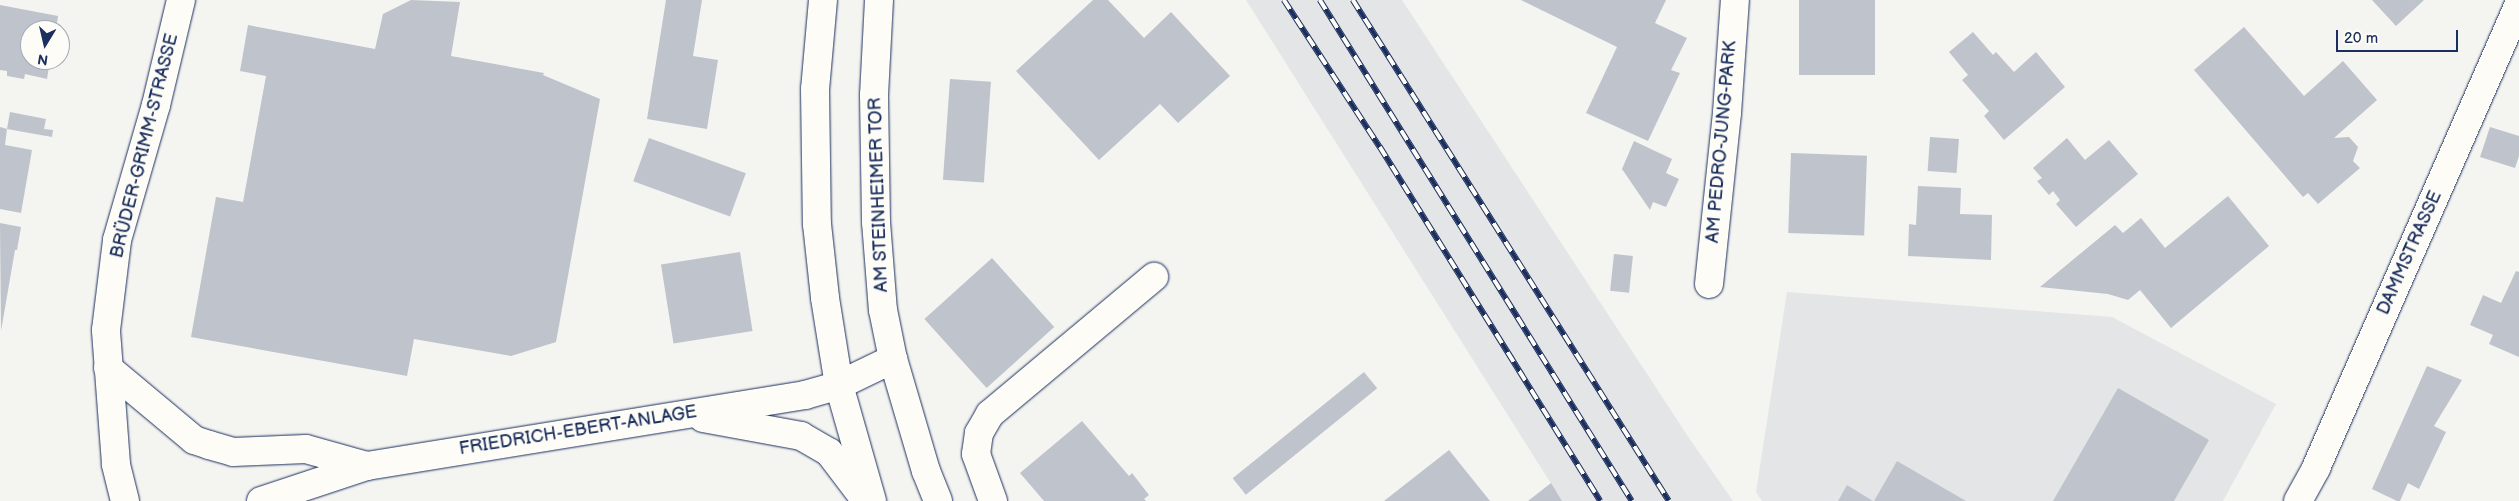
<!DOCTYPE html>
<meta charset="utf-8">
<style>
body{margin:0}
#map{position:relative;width:2519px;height:501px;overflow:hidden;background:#f4f4f1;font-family:"Balsamiq Sans",sans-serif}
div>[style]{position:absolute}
.built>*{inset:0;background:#e4e5e6}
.building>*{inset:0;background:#bfc3cc;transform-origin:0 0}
.roads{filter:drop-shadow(0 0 1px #1b2f5e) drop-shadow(0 0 1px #1b2f5e)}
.minor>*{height:28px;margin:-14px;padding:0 14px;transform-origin:14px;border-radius:14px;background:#fdfcf7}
.secondary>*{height:28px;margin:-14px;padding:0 14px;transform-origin:14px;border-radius:14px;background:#fdfcf7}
.primary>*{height:28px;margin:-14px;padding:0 14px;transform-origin:14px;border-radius:14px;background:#fdfcf7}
.rail>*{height:5.5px;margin-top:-2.75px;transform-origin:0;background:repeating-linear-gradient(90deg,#fdfcf7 0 11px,#1b2f5e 0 22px);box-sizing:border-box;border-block:1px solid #1b2f5e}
span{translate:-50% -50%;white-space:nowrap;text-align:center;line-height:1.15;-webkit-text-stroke:4px #fdfcf7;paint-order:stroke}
.street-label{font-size:18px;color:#1b2f5e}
.north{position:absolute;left:20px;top:20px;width:50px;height:50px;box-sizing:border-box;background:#fdfcf7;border:1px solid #a3aaba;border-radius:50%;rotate:189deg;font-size:14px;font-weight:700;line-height:20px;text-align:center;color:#1b2f5e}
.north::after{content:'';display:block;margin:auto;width:18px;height:22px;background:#1b2f5e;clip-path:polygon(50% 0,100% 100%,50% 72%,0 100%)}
.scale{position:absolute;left:2336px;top:30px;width:122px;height:22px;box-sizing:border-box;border:2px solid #1b2f5e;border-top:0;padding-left:6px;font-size:15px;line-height:18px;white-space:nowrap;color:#1b2f5e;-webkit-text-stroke:4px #fdfcf7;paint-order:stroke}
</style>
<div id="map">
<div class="built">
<div style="clip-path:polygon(1246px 0,1402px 0,1689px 438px,1733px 501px,1562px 501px)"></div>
<div style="clip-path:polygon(1787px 292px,2112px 317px,2276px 404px,2223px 501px,1762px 501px,1756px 492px)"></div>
</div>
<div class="building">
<div style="clip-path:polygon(411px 0,460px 2px,451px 56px,544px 73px,543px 75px,600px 99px,556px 342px,511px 356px,414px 339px,407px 376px,191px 337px,216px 197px,243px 202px,266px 76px,240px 71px,248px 25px,375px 49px,383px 14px)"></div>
<div style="clip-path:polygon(666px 0,702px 0,693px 56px,718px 60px,707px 129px,647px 119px)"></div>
<div style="clip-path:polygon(1093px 0,1108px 0,1144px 38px,1171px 12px,1230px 76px,1178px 123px,1160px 104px,1099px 160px,1016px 71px)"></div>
<div style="clip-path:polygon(1521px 0,1666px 0,1655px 23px,1687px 38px,1671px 70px,1680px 73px,1648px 141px,1586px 113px,1617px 47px)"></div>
<div style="left:1799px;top:0;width:76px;height:75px"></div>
<div style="clip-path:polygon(2372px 0,2424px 0,2396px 26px)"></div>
<div style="clip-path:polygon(0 5px,58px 16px,56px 30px,30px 30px,30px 60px,50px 60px,47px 79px,25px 74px,24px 79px,7px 76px,7px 71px,0 70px)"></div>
<div style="clip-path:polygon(2244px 27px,2304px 96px,2343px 61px,2377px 100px,2334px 138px,2349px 137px,2358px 147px,2353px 161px,2360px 168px,2318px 204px,2308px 193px,2303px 197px,2194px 70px)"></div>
<div style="clip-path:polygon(1973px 32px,1993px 55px,1996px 52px,2014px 72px,2036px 52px,2065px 87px,2004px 140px,1984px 116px,1989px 111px,1962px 80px,1968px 75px,1949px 52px)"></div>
<div style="left:950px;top:79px;width:41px;height:101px;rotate:4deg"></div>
<div style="clip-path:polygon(10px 112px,46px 119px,44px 129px,53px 130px,52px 137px,7px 129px)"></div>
<div style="clip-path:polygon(0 127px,7px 129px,5px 145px,32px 150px,21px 213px,0 209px)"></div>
<div style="clip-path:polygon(2490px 127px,2519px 136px,2519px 156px,2515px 168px,2480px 157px)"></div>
<div style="left:1930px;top:137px;width:29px;height:34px;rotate:4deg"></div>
<div style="left:649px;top:138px;width:103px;height:46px;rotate:20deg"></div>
<div style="clip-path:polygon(2067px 138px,2085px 160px,2109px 140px,2138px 174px,2076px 227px,2056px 204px,2060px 200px,2053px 191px,2049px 195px,2037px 181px,2042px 178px,2033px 168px)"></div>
<div style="clip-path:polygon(1634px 141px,1672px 159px,1666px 173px,1679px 179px,1666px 207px,1653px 202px,1650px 210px,1622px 169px)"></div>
<div style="left:1791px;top:153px;width:76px;height:80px;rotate:2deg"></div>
<div style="clip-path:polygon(1918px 186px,1961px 188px,1960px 214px,1992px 215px,1991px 260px,1908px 256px,1909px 224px,1916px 225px)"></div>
<div style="clip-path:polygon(2228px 196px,2269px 246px,2171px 328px,2140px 290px,2128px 300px,2108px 294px,2040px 287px,2115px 225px,2123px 233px,2141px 218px,2165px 248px)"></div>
<div style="clip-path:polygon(0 223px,21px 227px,17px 250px,15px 250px,1px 331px)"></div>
<div style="left:740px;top:252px;width:80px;height:80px;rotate:81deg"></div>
<div style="left:1614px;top:254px;width:19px;height:37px;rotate:6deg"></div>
<div style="left:992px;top:258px;width:93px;height:91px;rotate:48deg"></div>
<div style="clip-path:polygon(2516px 271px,2519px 272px,2519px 357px,2489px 344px,2493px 335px,2470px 325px,2483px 295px,2501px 303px)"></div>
<div style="clip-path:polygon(2427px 366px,2462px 380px,2434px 426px,2446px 432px,2419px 489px,2408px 483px,2400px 501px,2397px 501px,2372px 489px)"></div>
<div style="left:1364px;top:372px;width:21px;height:169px;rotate:51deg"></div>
<div style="clip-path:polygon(2118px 388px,2209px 440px,2174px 501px,2053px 501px)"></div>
<div style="clip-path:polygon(1082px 421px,1129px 476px,1132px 473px,1149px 495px,1144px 499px,1146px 501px,1044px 501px,1020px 473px)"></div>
<div style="clip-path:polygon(1449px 450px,1490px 501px,1384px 501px)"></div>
<div style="clip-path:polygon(1897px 461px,1966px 501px,1874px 501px)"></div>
<div style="clip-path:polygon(1551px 483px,1562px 501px,1528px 501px)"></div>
<div style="clip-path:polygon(1847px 485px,1873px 501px,1838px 501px)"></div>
</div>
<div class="roads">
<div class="minor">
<div style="left:1709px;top:284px;width:172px;rotate:-84deg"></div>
<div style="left:1727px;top:113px;width:113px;rotate:-86deg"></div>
<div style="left:125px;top:501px;width:38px;rotate:-104deg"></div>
<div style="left:116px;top:464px;width:134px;rotate:-94.3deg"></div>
<div style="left:106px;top:330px;width:91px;rotate:-83deg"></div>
<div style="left:117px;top:240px;width:141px;rotate:-73.9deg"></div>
<div style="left:156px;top:105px;width:108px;rotate:-76.6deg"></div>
<div style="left:993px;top:501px;width:50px;rotate:-109.9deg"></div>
<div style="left:976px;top:454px;width:21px;rotate:-82deg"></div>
<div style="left:979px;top:433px;width:22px;rotate:-60deg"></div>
<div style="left:990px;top:414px;width:214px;rotate:-39.9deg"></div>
<div style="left:2298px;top:501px;width:38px;rotate:-61deg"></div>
<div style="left:2316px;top:468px;width:506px;rotate:-66.37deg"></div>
</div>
<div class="secondary">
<div style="left:108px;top:368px;width:112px;rotate:39.9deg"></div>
<div style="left:194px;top:440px;width:16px;rotate:18deg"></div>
<div style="left:209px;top:445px;width:25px;rotate:16deg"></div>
<div style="left:233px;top:452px;width:73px;rotate:-2.4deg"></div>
<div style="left:306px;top:449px;width:63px;rotate:15.6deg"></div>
<div style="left:703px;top:418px;width:100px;rotate:10.4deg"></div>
<div style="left:801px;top:436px;width:32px;rotate:30deg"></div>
<div style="left:829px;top:452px;width:61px;rotate:52.9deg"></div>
<div style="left:261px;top:501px;width:112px;rotate:-18.3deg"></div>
<div style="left:367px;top:466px;width:444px;rotate:-9.2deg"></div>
<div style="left:805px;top:395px;width:35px;rotate:-16deg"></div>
<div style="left:839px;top:385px;width:60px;rotate:-25.7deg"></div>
</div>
<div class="primary">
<div style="left:823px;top:0;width:89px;rotate:95.1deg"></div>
<div style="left:815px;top:89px;width:135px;rotate:89.2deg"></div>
<div style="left:817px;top:224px;width:74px;rotate:83.8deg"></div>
<div style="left:825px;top:298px;width:88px;rotate:80.9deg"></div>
<div style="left:839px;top:385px;width:121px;rotate:74.1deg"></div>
<div style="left:879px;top:0;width:95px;rotate:93deg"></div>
<div style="left:874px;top:95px;width:127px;rotate:89.1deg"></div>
<div style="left:876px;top:222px;width:88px;rotate:85.5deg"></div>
<div style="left:883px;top:310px;width:50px;rotate:78.5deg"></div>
<div style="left:893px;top:359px;width:117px;rotate:73.6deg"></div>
<div style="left:926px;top:471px;width:32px;rotate:68deg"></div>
</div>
</div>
<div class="rail">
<div style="left:1284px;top:0;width:176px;rotate:56.9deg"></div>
<div style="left:1380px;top:147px;width:417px;rotate:58.1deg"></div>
<div style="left:1320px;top:0;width:590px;rotate:58.09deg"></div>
<div style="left:1353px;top:0;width:592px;rotate:57.76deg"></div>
</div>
<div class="street-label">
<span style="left:1722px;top:142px;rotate:-85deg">AM PEDRO-JUNG-PARK</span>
<span style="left:145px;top:146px;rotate:-76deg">BRÜDER-GRIMM-STRASSE</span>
<span style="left:879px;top:195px;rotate:-92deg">AM STEINHEIMER TOR</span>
<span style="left:2410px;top:253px;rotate:-66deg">DAMMSTRASSE</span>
<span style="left:578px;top:431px;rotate:-9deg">FRIEDRICH-EBERT-ANLAGE</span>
</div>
<div class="north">N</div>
<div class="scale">20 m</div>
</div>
